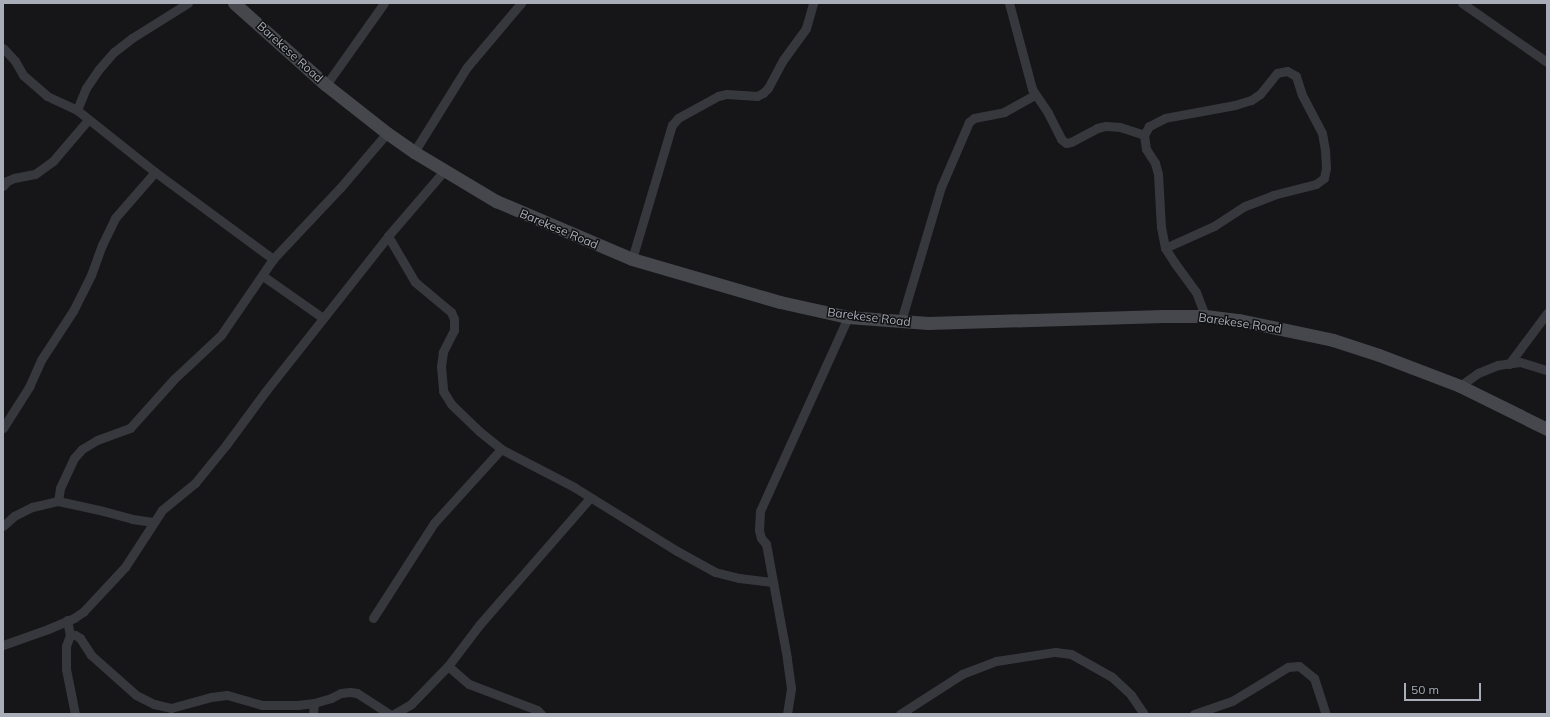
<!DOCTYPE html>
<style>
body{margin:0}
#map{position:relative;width:1550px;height:717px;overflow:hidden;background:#161618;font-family:Mulish,sans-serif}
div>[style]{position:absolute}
.minor>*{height:9px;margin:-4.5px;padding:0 4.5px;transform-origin:4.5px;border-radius:4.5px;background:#37383d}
.secondary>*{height:13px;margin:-6.5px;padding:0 6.5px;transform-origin:6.5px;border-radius:6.5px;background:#45474d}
span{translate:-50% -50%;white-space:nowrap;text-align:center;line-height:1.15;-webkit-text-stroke:3px #111113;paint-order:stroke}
.street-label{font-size:12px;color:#a8adb8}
.frame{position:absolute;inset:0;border:4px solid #a8adb8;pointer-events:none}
.scale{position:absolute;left:1404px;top:683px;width:77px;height:18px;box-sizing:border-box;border:2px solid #a8adb8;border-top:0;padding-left:5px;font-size:12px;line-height:14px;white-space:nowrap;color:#a8adb8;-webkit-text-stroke:3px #111113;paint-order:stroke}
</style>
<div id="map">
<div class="minor">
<div style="left:1009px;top:3px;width:89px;rotate:75deg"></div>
<div style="left:1032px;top:89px;width:29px;rotate:56deg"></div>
<div style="left:1048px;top:113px;width:29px;rotate:63deg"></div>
<div style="left:1061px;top:139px;width:6px;rotate:39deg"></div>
<div style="left:1066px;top:143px;width:5px;rotate:-11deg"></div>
<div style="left:1071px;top:142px;width:30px;rotate:-28deg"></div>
<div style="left:1097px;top:128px;width:9px;rotate:-13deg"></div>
<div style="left:1106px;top:126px;width:14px;rotate:4deg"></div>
<div style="left:1120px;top:127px;width:25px;rotate:18deg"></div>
<div style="left:1462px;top:3px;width:103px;rotate:34.8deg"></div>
<div style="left:3px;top:48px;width:18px;rotate:47deg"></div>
<div style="left:15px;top:61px;width:16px;rotate:60deg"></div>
<div style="left:23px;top:75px;width:32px;rotate:41deg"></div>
<div style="left:47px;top:96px;width:33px;rotate:25deg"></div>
<div style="left:77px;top:110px;width:100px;rotate:38.5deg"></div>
<div style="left:155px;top:172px;width:147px;rotate:36.4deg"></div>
<div style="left:326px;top:85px;width:100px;rotate:-54.7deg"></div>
<div style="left:77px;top:110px;width:24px;rotate:-68deg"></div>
<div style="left:86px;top:88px;width:23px;rotate:-56deg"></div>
<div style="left:99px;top:69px;width:23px;rotate:-49deg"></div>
<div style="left:114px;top:52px;width:23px;rotate:-38deg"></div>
<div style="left:132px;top:38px;width:66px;rotate:-32deg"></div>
<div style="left:414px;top:152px;width:100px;rotate:-58.1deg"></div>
<div style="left:467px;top:67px;width:84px;rotate:-49.8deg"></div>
<div style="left:3px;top:186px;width:6px;rotate:-51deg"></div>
<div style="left:7px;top:181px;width:8px;rotate:-23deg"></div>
<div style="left:14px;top:178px;width:21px;rotate:-11deg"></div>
<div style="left:35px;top:174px;width:22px;rotate:-36deg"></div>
<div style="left:53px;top:161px;width:54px;rotate:-49.5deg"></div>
<div style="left:388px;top:236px;width:53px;rotate:59.6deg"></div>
<div style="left:415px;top:282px;width:47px;rotate:39.8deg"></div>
<div style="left:451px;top:312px;width:8px;rotate:67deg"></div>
<div style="left:454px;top:319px;width:11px;rotate:90deg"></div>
<div style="left:454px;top:330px;width:25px;rotate:117deg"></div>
<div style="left:443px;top:352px;width:14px;rotate:98deg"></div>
<div style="left:441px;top:366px;width:25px;rotate:85deg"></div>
<div style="left:443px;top:391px;width:15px;rotate:58deg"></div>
<div style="left:451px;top:404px;width:39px;rotate:44deg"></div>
<div style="left:479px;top:431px;width:28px;rotate:39deg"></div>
<div style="left:501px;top:449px;width:82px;rotate:27.5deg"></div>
<div style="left:574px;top:487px;width:121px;rotate:31.9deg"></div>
<div style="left:677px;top:551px;width:43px;rotate:28.9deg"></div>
<div style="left:715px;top:572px;width:25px;rotate:14deg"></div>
<div style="left:739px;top:578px;width:33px;rotate:7deg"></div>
<div style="left:1165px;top:248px;width:54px;rotate:-24.2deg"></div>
<div style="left:1214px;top:226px;width:37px;rotate:-33deg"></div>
<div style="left:1245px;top:206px;width:30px;rotate:-21deg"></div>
<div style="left:1273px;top:195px;width:44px;rotate:-14.3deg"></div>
<div style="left:1316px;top:184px;width:10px;rotate:-37deg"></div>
<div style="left:1324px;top:178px;width:10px;rotate:-79deg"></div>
<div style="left:1326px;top:168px;width:18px;rotate:-93deg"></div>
<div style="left:1325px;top:150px;width:17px;rotate:-100deg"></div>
<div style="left:1322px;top:133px;width:43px;rotate:-117.8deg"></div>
<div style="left:1302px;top:95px;width:20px;rotate:-108deg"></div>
<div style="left:1296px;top:76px;width:10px;rotate:-151deg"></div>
<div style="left:1287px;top:71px;width:10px;rotate:169deg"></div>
<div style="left:1277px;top:73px;width:27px;rotate:129deg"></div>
<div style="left:1260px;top:94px;width:11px;rotate:146deg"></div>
<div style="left:1251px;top:100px;width:17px;rotate:163deg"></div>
<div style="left:1235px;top:105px;width:71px;rotate:169.5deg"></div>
<div style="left:1165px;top:118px;width:18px;rotate:153deg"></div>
<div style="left:1149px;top:126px;width:10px;rotate:119deg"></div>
<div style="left:1144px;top:135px;width:14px;rotate:82deg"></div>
<div style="left:1146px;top:149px;width:17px;rotate:57deg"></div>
<div style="left:1155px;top:163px;width:11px;rotate:75deg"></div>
<div style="left:1158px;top:174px;width:53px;rotate:86.8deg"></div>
<div style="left:1161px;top:227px;width:21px;rotate:79deg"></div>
<div style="left:1165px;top:248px;width:17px;rotate:57deg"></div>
<div style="left:1174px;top:262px;width:37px;rotate:54deg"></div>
<div style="left:1196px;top:292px;width:26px;rotate:69deg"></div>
<div style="left:632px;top:259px;width:140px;rotate:-73.4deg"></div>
<div style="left:672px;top:125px;width:9px;rotate:-49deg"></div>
<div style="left:678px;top:118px;width:46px;rotate:-28.8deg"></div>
<div style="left:718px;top:96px;width:9px;rotate:-13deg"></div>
<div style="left:727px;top:94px;width:30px;rotate:4deg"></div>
<div style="left:757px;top:96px;width:7px;rotate:-27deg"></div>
<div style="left:763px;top:93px;width:7px;rotate:-45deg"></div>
<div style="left:768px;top:88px;width:32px;rotate:-62deg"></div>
<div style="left:783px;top:60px;width:39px;rotate:-54deg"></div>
<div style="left:806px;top:28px;width:26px;rotate:-74deg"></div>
<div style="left:263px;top:276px;width:73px;rotate:35deg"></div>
<div style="left:901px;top:321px;width:140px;rotate:-73.4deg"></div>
<div style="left:941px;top:187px;width:71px;rotate:-66.7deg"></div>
<div style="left:969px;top:122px;width:6px;rotate:-39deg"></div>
<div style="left:974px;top:118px;width:31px;rotate:-11deg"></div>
<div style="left:1004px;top:112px;width:35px;rotate:-29deg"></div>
<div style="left:1509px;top:364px;width:64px;rotate:-53.3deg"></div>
<div style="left:1460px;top:386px;width:22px;rotate:-36deg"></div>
<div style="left:1478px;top:373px;width:22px;rotate:-22deg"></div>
<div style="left:1498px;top:365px;width:22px;rotate:-8deg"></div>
<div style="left:1520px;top:362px;width:28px;rotate:17deg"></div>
<div style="left:3px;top:428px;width:49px;rotate:-57.6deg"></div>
<div style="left:29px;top:387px;width:30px;rotate:-66deg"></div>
<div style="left:41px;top:360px;width:59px;rotate:-56.9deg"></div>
<div style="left:73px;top:311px;width:40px;rotate:-63.4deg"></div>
<div style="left:91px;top:275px;width:32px;rotate:-70deg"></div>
<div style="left:102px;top:245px;width:30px;rotate:-64deg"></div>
<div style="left:115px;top:218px;width:61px;rotate:-49deg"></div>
<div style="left:58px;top:501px;width:13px;rotate:-81deg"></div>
<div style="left:60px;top:488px;width:33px;rotate:-65deg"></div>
<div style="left:74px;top:458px;width:12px;rotate:-48deg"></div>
<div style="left:82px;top:449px;width:17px;rotate:-31deg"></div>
<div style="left:97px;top:440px;width:35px;rotate:-20deg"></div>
<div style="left:130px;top:428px;width:66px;rotate:-48.1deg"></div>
<div style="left:174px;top:379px;width:64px;rotate:-43.1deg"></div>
<div style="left:221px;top:335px;width:92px;rotate:-55.6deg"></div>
<div style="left:273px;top:259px;width:98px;rotate:-46.7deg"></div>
<div style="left:340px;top:188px;width:72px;rotate:-49.5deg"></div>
<div style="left:3px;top:526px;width:15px;rotate:-42deg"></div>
<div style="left:14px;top:516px;width:20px;rotate:-27deg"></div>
<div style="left:32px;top:507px;width:27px;rotate:-13deg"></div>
<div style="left:58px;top:501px;width:46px;rotate:12.5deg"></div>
<div style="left:103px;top:511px;width:30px;rotate:15deg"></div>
<div style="left:132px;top:519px;width:21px;rotate:8deg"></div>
<div style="left:373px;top:618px;width:113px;rotate:-57.3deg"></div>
<div style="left:434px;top:523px;width:100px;rotate:-47.8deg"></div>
<div style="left:67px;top:620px;width:15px;rotate:79deg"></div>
<div style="left:70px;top:635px;width:12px;rotate:110deg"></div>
<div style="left:66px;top:646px;width:23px;rotate:90deg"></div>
<div style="left:66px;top:669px;width:46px;rotate:78.7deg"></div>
<div style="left:70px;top:635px;width:5px"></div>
<div style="left:75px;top:635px;width:6px;rotate:31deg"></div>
<div style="left:80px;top:638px;width:20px;rotate:57deg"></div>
<div style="left:91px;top:655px;width:60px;rotate:41.6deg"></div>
<div style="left:136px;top:695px;width:20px;rotate:27deg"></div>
<div style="left:154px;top:704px;width:17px;rotate:13deg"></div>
<div style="left:171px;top:708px;width:41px;rotate:-15.4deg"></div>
<div style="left:211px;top:697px;width:16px;rotate:-7deg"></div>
<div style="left:227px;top:695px;width:36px;rotate:16deg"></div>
<div style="left:262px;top:705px;width:36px"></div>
<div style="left:298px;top:705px;width:16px;rotate:-7deg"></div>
<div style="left:314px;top:703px;width:18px;rotate:-16deg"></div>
<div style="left:331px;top:698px;width:11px;rotate:-27deg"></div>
<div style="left:341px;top:693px;width:9px;rotate:-6deg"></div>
<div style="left:350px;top:692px;width:7px;rotate:8deg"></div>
<div style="left:357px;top:693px;width:38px;rotate:33deg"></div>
<div style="left:3px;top:645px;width:48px;rotate:-19.6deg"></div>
<div style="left:48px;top:629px;width:28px;rotate:-23deg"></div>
<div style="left:74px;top:618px;width:11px;rotate:-34deg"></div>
<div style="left:83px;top:612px;width:62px;rotate:-47deg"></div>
<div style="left:125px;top:567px;width:68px;rotate:-57deg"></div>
<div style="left:162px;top:510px;width:43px;rotate:-39.3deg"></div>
<div style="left:195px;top:483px;width:49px;rotate:-50.8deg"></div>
<div style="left:226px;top:445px;width:66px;rotate:-53.7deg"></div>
<div style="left:265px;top:392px;width:199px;rotate:-51.7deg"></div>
<div style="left:388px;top:236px;width:86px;rotate:-49.3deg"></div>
<div style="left:448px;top:666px;width:28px;rotate:41deg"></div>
<div style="left:469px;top:684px;width:73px;rotate:20.9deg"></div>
<div style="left:537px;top:710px;width:6px;rotate:45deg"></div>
<div style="left:313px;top:714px;width:11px;rotate:-85deg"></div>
<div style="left:394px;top:714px;width:20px;rotate:-30deg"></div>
<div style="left:411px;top:704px;width:53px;rotate:-45.8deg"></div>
<div style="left:448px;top:666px;width:53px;rotate:-52.7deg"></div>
<div style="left:480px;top:624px;width:167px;rotate:-48.9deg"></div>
<div style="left:787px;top:714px;width:26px;rotate:-81deg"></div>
<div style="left:791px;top:688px;width:30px;rotate:-98deg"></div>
<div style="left:787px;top:658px;width:116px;rotate:-100.4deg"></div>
<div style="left:766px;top:544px;width:8px;rotate:-130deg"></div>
<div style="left:761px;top:538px;width:8px;rotate:-104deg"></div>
<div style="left:759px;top:530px;width:19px;rotate:-87deg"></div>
<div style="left:760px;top:511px;width:213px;rotate:-65.6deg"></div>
<div style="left:900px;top:714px;width:74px;rotate:-32.8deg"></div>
<div style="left:962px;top:674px;width:36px;rotate:-21deg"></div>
<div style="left:996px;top:661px;width:60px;rotate:-8.7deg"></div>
<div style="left:1055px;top:652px;width:16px;rotate:7deg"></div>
<div style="left:1071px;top:654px;width:47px;rotate:29.3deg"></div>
<div style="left:1112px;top:677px;width:26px;rotate:43deg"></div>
<div style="left:1131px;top:695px;width:23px;rotate:56deg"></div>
<div style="left:1194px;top:714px;width:40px;rotate:-18.9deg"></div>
<div style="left:1232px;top:701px;width:66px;rotate:-31.3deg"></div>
<div style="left:1288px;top:667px;width:11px;rotate:-5deg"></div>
<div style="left:1299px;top:666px;width:19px;rotate:39deg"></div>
<div style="left:1314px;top:678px;width:38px;rotate:72deg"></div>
</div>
<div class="secondary">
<div style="left:234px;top:3px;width:123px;rotate:41.7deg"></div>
<div style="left:326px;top:85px;width:78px;rotate:38.2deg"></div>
<div style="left:387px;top:133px;width:33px;rotate:35deg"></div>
<div style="left:414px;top:152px;width:96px;rotate:30.9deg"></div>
<div style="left:496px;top:201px;width:148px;rotate:23.1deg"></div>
<div style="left:632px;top:259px;width:154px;rotate:16.2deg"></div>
<div style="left:780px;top:302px;width:70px;rotate:12.4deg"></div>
<div style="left:848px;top:317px;width:80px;rotate:4.3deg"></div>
<div style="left:928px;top:323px;width:235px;rotate:-1.7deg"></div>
<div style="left:1163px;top:316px;width:42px"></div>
<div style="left:1205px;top:316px;width:34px;rotate:7deg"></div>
<div style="left:1239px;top:320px;width:96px;rotate:12deg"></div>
<div style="left:1333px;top:340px;width:48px;rotate:18.1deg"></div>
<div style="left:1379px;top:355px;width:87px;rotate:20.9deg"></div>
<div style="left:1460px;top:386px;width:97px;rotate:26.3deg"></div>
</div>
<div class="street-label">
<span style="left:290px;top:52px;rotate:42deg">Barekese Road</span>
<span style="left:559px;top:229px;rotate:23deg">Barekese Road</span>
<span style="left:869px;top:317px;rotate:7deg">Barekese Road</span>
<span style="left:1240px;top:323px;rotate:8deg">Barekese Road</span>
</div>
<div class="frame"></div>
<div class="scale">50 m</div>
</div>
